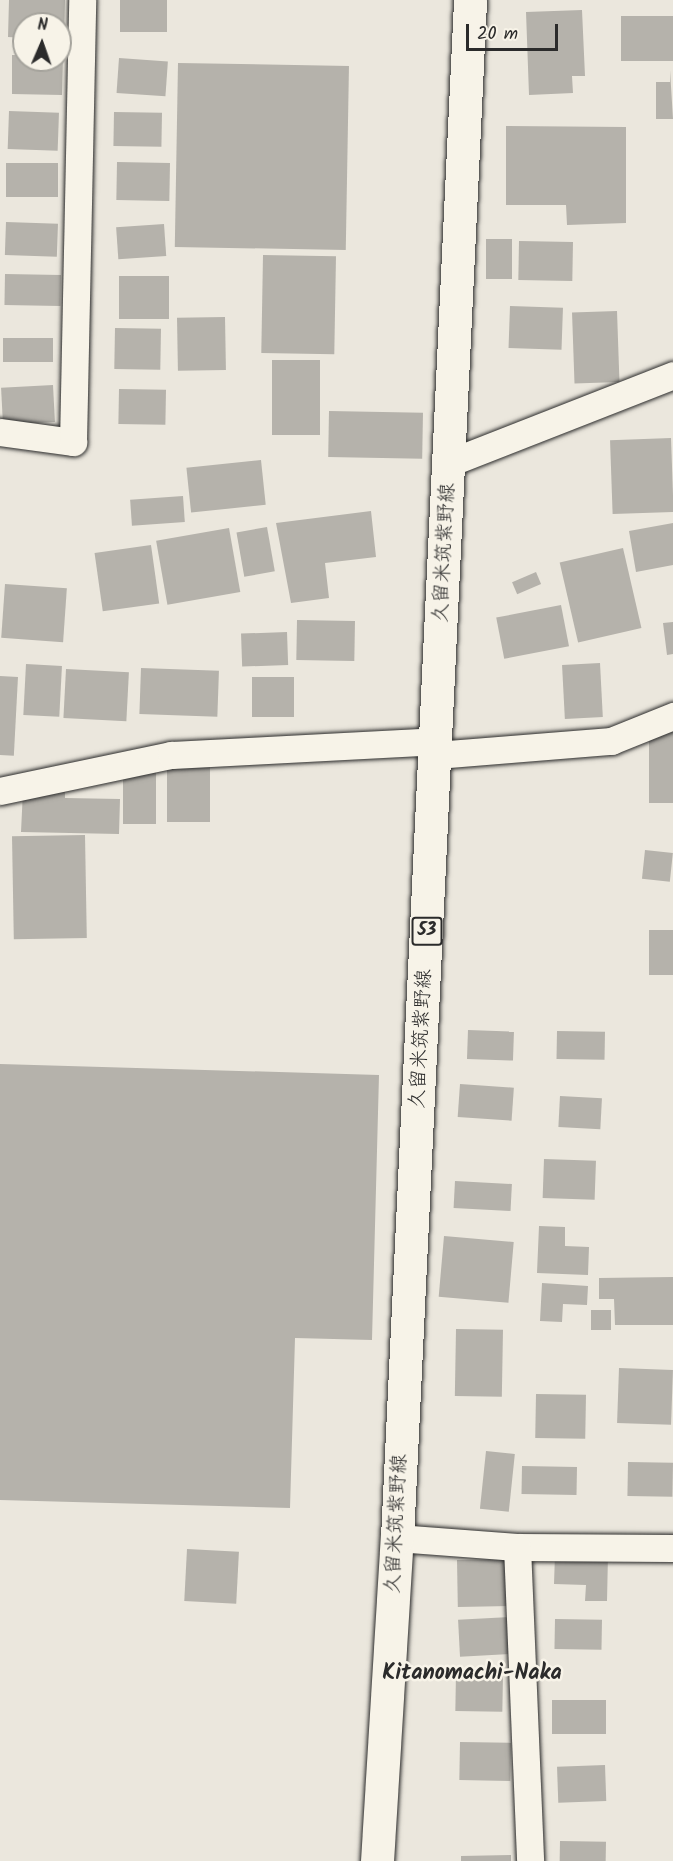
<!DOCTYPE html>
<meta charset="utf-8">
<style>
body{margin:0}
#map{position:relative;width:673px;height:1861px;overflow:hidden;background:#ebe7dd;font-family:Kalam,"Klee One",sans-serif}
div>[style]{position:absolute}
.building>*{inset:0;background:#b5b2ab;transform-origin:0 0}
.roads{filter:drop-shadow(0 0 2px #2b2b2b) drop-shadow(0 0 2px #2b2b2b)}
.minor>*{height:27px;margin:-13.5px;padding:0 13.5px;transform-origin:13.5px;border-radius:13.5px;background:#f7f3e8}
.primary>*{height:33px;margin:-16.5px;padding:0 16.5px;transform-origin:16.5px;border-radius:16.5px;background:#f7f3e8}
span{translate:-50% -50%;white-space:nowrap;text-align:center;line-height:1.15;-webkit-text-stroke:5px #f7f3e8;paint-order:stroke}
.shield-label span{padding:2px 4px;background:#f7f3e8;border:2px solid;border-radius:4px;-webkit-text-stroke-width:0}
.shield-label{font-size:18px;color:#2b2b2b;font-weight:700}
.street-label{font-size:20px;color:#2b2b2b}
.quarter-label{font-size:22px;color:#2b2b2b;font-weight:700}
.north{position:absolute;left:12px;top:12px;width:60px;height:60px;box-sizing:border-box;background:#f7f3e8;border:2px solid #a5a39c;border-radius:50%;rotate:2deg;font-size:16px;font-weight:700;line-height:24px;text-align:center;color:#2b2b2b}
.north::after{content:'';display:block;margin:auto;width:21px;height:27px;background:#2b2b2b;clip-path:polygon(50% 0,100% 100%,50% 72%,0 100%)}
.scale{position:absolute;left:466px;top:24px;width:92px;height:27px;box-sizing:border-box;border:3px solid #2b2b2b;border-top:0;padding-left:8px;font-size:18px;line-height:21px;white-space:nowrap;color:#2b2b2b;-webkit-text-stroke:4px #f7f3e8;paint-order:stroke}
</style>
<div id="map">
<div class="building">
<div style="clip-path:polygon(9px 0,65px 0,64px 39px,60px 38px,60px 24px,24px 24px,24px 38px,8px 37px)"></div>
<div style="left:120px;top:0;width:47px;height:32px"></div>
<div style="clip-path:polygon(582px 10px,585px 76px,572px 76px,573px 93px,529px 95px,526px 12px)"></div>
<div style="left:621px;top:16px;width:52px;height:45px"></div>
<div style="clip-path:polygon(12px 55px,24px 55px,24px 60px,60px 60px,63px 56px,62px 95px,12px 94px)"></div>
<div style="left:119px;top:58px;width:49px;height:35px;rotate:4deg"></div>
<div style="left:178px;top:63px;width:171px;height:184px;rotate:1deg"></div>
<div style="clip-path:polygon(670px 70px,673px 119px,656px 119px,656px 82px,670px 82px)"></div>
<div style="left:9px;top:111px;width:50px;height:38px;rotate:2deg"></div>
<div style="left:114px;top:112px;width:48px;height:34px;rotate:1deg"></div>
<div style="clip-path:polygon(506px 126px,626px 127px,626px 223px,567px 225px,566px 205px,506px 205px)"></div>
<div style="left:117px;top:162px;width:53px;height:38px;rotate:1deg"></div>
<div style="left:58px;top:163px;width:34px;height:52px;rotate:90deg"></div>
<div style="left:6px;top:222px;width:52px;height:33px;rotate:2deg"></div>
<div style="left:164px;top:224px;width:32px;height:48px;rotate:86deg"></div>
<div style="left:512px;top:239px;width:40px;height:26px;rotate:90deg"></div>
<div style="left:519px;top:241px;width:54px;height:39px;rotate:1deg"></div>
<div style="left:263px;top:255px;width:73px;height:98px;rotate:1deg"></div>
<div style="left:5px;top:274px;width:56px;height:31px;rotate:1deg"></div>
<div style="left:119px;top:276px;width:50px;height:43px"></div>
<div style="left:510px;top:306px;width:53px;height:42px;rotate:2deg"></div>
<div style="left:617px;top:311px;width:71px;height:45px;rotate:88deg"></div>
<div style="left:225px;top:317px;width:53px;height:48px;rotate:89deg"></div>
<div style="left:115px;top:328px;width:46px;height:41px;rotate:1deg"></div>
<div style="left:3px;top:338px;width:50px;height:24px"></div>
<div style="left:272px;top:360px;width:48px;height:75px"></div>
<div style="left:53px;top:385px;width:37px;height:52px;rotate:87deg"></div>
<div style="left:119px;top:389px;width:47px;height:35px;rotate:1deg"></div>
<div style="left:329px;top:411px;width:94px;height:46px;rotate:1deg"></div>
<div style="left:671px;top:438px;width:74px;height:61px;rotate:88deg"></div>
<div style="left:261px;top:460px;width:45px;height:75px;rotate:84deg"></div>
<div style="left:183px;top:496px;width:26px;height:53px;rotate:86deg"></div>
<div style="clip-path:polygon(371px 511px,376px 557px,325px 563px,329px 598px,291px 603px,276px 523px)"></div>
<div style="clip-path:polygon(673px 523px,673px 565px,636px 572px,629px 531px)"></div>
<div style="left:267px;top:527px;width:45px;height:31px;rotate:80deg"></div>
<div style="left:229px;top:528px;width:65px;height:74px;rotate:80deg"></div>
<div style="left:151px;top:545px;width:59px;height:57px;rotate:82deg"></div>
<div style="left:623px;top:548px;width:82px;height:65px;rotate:77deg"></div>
<div style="left:536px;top:572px;width:13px;height:26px;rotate:67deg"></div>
<div style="left:5px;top:584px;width:62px;height:54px;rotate:4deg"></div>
<div style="left:561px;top:605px;width:42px;height:66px;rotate:79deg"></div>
<div style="left:297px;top:620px;width:58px;height:40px;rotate:1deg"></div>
<div style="clip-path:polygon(673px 622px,673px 654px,667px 655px,663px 623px)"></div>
<div style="left:287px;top:632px;width:33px;height:46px;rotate:88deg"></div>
<div style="left:600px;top:663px;width:54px;height:38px;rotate:87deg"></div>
<div style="left:26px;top:664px;width:36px;height:51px;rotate:3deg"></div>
<div style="left:141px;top:668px;width:78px;height:46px;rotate:2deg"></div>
<div style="left:66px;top:669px;width:63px;height:49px;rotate:3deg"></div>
<div style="left:0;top:676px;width:18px;height:79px;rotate:3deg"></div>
<div style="left:252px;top:677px;width:42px;height:40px"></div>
<div style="left:673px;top:731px;width:72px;height:24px;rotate:90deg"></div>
<div style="left:167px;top:764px;width:43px;height:58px"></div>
<div style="left:123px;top:771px;width:33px;height:53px"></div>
<div style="clip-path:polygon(23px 790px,65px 791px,65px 798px,120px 799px,119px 834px,21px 832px)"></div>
<div style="left:85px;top:835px;width:103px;height:73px;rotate:89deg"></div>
<div style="left:645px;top:850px;width:28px;height:29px;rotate:6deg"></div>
<div style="left:649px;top:930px;width:24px;height:45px"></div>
<div style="left:468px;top:1030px;width:46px;height:29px;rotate:2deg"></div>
<div style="left:557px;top:1031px;width:48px;height:28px;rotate:1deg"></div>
<div style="clip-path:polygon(0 1064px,379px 1075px,372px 1340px,295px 1338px,290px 1508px,0 1500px)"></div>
<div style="left:460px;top:1084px;width:54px;height:33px;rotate:4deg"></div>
<div style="left:560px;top:1096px;width:42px;height:31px;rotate:3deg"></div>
<div style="left:544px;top:1159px;width:52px;height:39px;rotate:2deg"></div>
<div style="left:455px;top:1181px;width:57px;height:27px;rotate:3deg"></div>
<div style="clip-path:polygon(539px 1226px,565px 1227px,565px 1246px,589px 1247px,588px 1275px,537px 1273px)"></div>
<div style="left:444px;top:1236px;width:70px;height:61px;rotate:5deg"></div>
<div style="clip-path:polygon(673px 1277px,673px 1325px,615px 1325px,614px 1299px,599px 1299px,599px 1278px)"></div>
<div style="clip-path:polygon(542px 1283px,588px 1286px,587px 1305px,563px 1304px,562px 1322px,540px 1321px)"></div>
<div style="left:591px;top:1310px;width:20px;height:20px"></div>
<div style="left:456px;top:1329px;width:47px;height:67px;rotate:1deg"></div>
<div style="left:619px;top:1368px;width:54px;height:55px;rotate:2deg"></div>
<div style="left:536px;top:1394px;width:50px;height:44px;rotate:1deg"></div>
<div style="left:486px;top:1451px;width:29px;height:58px;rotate:6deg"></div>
<div style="left:628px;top:1462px;width:45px;height:34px;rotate:1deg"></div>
<div style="left:522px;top:1466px;width:55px;height:28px;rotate:1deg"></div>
<div style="left:187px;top:1549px;width:52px;height:52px;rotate:3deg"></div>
<div style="clip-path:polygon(555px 1554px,608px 1555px,607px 1601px,585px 1601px,586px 1585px,554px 1584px)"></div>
<div style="left:510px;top:1559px;width:47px;height:53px;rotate:89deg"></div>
<div style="left:511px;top:1617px;width:37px;height:53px;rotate:87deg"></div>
<div style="left:555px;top:1619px;width:47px;height:30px;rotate:1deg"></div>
<div style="left:456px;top:1673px;width:47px;height:38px;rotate:1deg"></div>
<div style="left:552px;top:1700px;width:54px;height:34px"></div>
<div style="left:460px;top:1742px;width:51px;height:38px;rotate:1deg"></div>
<div style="left:605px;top:1765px;width:36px;height:48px;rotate:88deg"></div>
<div style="left:560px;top:1841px;width:46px;height:20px;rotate:1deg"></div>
<div style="clip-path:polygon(511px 1855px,511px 1861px,461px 1861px,461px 1856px)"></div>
</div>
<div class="roads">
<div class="minor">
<div style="left:0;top:432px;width:74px;rotate:7.8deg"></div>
<div style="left:73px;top:442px;width:442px;rotate:-88.8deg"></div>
<div style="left:449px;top:463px;width:241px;rotate:-21.4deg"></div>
<div style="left:436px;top:755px;width:176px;rotate:-4.6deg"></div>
<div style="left:611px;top:741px;width:67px;rotate:-22deg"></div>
<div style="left:0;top:791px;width:175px;rotate:-11.9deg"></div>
<div style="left:171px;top:755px;width:265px;rotate:-3deg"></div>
<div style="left:397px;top:1538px;width:120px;rotate:4.3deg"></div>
<div style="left:517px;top:1547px;width:156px;rotate:0.4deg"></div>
<div style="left:517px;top:1547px;width:314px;rotate:87.6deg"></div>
</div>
<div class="primary">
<div style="left:377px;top:1861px;width:324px;rotate:-86.5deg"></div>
<div style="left:397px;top:1538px;width:1540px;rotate:-87.28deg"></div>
</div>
</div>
<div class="shield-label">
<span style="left:427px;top:931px">53</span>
</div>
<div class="street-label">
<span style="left:445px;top:553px;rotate:-87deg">久留米筑紫野線</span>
<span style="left:422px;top:1039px;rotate:-87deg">久留米筑紫野線</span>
<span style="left:397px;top:1524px;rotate:-87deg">久留米筑紫野線</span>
</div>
<div class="quarter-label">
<span style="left:472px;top:1674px">Kitanomachi-Naka</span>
</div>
<div class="north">N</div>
<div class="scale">20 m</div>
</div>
